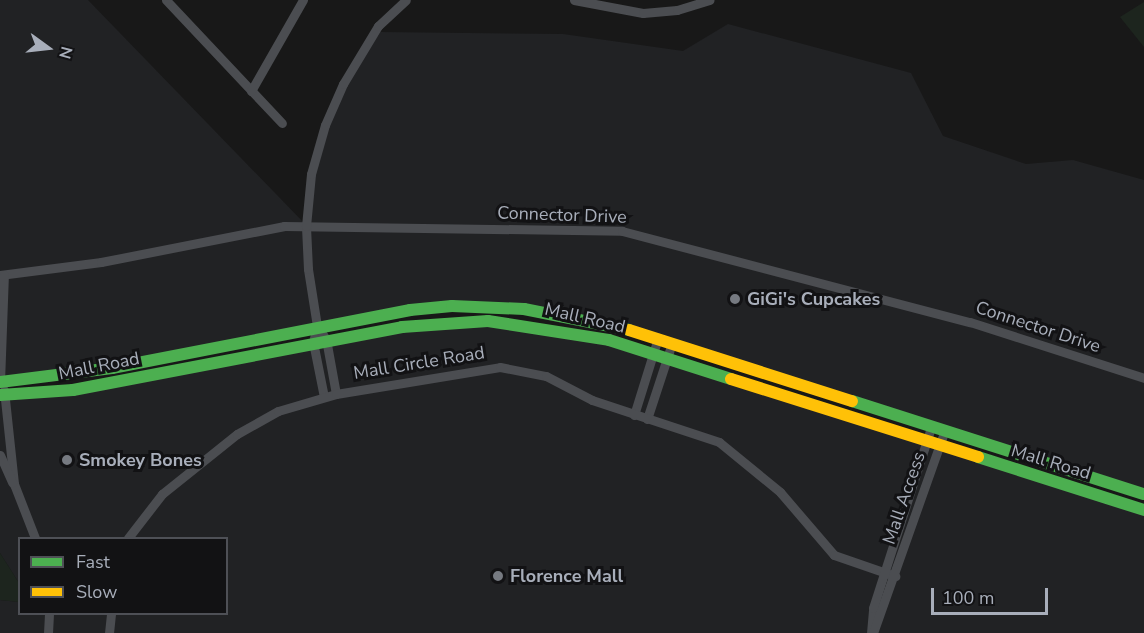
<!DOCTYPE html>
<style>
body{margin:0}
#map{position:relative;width:1144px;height:633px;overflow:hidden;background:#181818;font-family:"Nunito Sans",sans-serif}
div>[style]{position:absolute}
.built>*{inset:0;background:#212224}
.green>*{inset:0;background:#1d251e}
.street>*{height:9px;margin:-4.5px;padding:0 4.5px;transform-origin:4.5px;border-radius:4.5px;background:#4b4d51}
.fast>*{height:12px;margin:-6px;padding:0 6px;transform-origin:6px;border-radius:6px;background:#4caf50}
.slow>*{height:12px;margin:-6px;padding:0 6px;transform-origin:6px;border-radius:6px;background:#ffc107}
.dots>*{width:16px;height:16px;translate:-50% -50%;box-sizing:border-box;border:3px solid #121214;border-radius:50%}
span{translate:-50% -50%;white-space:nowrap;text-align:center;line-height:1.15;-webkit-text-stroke:6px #121214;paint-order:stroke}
.street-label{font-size:18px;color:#a8aeba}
.poi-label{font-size:18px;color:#a8aeba;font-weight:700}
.left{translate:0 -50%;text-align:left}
.legend{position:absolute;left:18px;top:537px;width:210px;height:78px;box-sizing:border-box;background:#121214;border:2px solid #4e5056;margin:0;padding:8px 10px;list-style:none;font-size:18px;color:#a8aeba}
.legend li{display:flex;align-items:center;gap:12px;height:30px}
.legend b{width:30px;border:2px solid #4e5056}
.north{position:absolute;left:18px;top:18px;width:60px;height:60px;-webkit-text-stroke:4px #121214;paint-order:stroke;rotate:105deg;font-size:16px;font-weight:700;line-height:24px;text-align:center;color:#a8aeba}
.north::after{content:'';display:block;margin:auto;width:21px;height:27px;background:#a8aeba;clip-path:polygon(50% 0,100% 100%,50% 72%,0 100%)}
.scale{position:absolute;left:931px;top:588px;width:117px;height:27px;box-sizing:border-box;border:3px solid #a8aeba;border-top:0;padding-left:8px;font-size:18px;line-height:21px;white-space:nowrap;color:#a8aeba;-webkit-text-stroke:4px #121214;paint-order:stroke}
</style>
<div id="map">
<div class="built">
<div style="clip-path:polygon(0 0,88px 0,306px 225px,325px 125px,370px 37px,378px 36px,380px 32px,563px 34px,683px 51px,728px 24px,911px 73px,943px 136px,1026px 164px,1073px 160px,1144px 180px,1144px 494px,670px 342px,524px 309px,395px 313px,112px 368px,0 382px)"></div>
<div style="clip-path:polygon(445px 322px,562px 329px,1144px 510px,1144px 633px,872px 633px,890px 575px,884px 573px,871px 633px,0 633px,0 600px,19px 602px,20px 614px,226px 614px,226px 538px,20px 538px,19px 583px,0 553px,0 395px,45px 394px)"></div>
</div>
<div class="green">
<div style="clip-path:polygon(1144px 2px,1144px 47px,1120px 17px)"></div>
<div style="clip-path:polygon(0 553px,19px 583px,19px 602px,0 600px)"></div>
</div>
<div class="street">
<div style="left:166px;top:0;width:169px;rotate:46.7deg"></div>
<div style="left:574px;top:0;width:70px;rotate:10.7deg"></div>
<div style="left:643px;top:13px;width:34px;rotate:-5deg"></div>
<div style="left:677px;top:10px;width:34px;rotate:-17deg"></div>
<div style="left:251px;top:91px;width:105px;rotate:-60.3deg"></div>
<div style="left:0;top:275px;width:102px;rotate:-7.3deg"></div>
<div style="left:101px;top:262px;width:187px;rotate:-11.1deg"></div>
<div style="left:284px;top:226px;width:338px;rotate:0.8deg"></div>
<div style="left:622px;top:231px;width:360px;rotate:14.7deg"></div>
<div style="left:970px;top:322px;width:183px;rotate:17.8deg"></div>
<div style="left:317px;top:326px;width:16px;rotate:104deg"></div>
<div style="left:313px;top:342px;width:56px;rotate:78.7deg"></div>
<div style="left:0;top:382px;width:107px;rotate:-87.9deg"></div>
<div style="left:4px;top:390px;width:95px;rotate:83.9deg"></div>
<div style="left:14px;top:484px;width:58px;rotate:68.7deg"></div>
<div style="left:336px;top:394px;width:56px;rotate:-100.3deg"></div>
<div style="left:326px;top:339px;width:16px;rotate:-125deg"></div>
<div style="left:317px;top:326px;width:58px;rotate:-99deg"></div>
<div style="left:308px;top:269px;width:43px;rotate:-92.7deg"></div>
<div style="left:306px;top:226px;width:52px;rotate:-84.5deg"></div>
<div style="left:311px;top:174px;width:51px;rotate:-74.1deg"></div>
<div style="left:325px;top:125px;width:45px;rotate:-66.3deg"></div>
<div style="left:343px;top:84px;width:68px;rotate:-58.9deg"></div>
<div style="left:378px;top:26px;width:38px;rotate:-43deg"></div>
<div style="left:634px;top:415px;width:81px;rotate:-72.7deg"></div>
<div style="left:647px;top:419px;width:80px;rotate:-71.8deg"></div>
<div style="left:0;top:455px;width:30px;rotate:66deg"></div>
<div style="left:128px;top:538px;width:56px;rotate:-52.3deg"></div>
<div style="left:162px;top:494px;width:96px;rotate:-38.7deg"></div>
<div style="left:237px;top:434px;width:47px;rotate:-29.3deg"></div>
<div style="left:278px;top:411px;width:60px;rotate:-16.3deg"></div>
<div style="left:336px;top:394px;width:166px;rotate:-9.3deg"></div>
<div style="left:500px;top:367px;width:47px;rotate:11.1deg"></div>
<div style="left:546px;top:376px;width:52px;rotate:27.6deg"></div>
<div style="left:592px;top:400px;width:134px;rotate:18.3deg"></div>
<div style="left:719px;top:442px;width:79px;rotate:39.3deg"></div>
<div style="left:780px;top:492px;width:83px;rotate:49.4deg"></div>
<div style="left:834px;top:555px;width:65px;rotate:19deg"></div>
<div style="left:48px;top:633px;width:19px;rotate:-87deg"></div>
<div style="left:109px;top:633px;width:19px;rotate:-84deg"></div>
<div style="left:871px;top:633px;width:25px;rotate:-85deg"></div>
<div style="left:873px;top:608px;width:190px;rotate:-72.2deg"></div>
<div style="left:873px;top:633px;width:213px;rotate:-70.5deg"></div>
</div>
<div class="fast">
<div style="left:0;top:382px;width:113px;rotate:-7.1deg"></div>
<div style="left:112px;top:368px;width:304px;rotate:-11deg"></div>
<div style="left:410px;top:310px;width:42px;rotate:-5.4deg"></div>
<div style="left:452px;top:306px;width:72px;rotate:2.4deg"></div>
<div style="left:524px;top:309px;width:107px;rotate:11.3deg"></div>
<div style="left:0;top:395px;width:73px;rotate:-3.9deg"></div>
<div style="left:73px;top:390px;width:335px;rotate:-10.8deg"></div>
<div style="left:402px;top:327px;width:86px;rotate:-4deg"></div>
<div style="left:488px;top:321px;width:122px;rotate:8.9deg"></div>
<div style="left:609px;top:340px;width:128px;rotate:17.7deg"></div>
<div style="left:852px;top:401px;width:306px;rotate:17.7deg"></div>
<div style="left:978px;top:457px;width:174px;rotate:17.7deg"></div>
</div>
<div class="slow">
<div style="left:629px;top:330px;width:234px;rotate:17.7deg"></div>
<div style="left:731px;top:379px;width:259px;rotate:17.5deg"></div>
</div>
<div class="dots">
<div style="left:735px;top:299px;background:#767a81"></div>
<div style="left:67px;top:460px;background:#767a81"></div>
<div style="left:498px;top:576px;background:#767a81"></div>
</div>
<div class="street-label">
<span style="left:562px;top:215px;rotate:2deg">Connector Drive</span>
<span style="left:585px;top:318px;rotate:13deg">Mall Road</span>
<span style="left:1038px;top:327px;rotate:18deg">Connector Drive</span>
<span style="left:419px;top:363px;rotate:-9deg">Mall Circle Road</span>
<span style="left:99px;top:366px;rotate:-11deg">Mall Road</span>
<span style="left:1051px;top:462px;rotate:17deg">Mall Road</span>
<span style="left:904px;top:498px;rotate:-71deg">Mall Access</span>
</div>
<div class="poi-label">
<span class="left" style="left:747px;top:299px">GiGi's Cupcakes</span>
<span class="left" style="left:79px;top:460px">Smokey Bones</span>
<span class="left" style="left:510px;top:576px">Florence Mall</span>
</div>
<ul class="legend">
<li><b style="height:8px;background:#4caf50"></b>Fast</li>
<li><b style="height:8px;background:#ffc107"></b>Slow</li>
</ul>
<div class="north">N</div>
<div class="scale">100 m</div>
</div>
